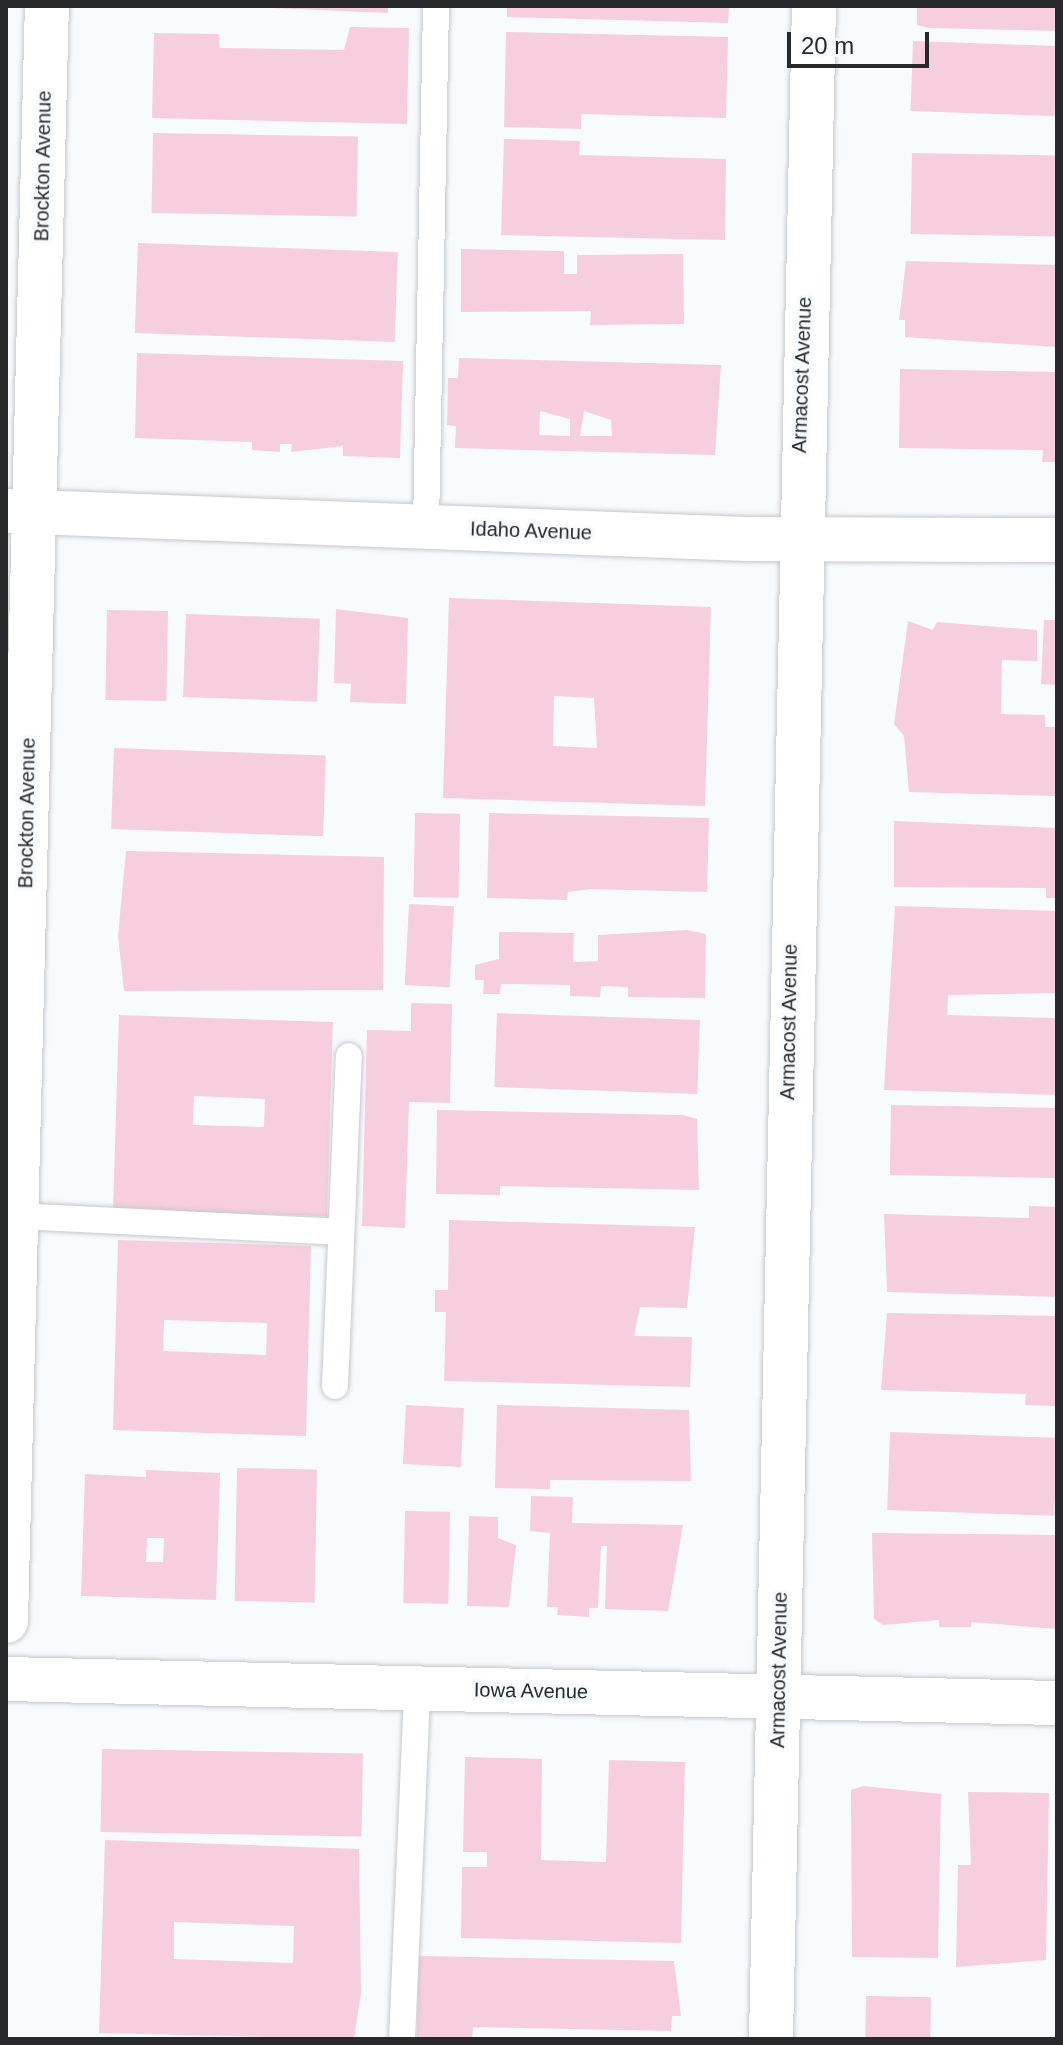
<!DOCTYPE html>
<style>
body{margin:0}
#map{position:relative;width:1063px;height:2045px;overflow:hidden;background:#f8fbfe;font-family:Arial,sans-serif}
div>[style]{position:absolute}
.building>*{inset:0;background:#f7cedd;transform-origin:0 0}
.roads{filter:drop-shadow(0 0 2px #c5c8cb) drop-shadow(0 0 2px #c5c8cb)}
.lane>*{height:26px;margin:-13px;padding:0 13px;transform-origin:13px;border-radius:13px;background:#fff}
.street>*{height:44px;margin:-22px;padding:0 22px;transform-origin:22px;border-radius:22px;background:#fff}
span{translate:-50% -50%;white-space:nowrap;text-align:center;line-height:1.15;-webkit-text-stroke:8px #f8fbfe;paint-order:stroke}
.street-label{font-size:20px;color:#28292b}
.frame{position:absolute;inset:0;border:8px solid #28292b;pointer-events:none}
.scale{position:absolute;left:787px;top:32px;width:142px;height:36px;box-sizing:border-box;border:4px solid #28292b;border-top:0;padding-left:10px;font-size:24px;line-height:28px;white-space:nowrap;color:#28292b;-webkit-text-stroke:6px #f8fbfe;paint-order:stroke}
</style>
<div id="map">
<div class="building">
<div style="clip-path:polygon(228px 6px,388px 6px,388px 13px)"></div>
<div style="clip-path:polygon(507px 6px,729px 6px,728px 23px,507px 17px)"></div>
<div style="clip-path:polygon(917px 6px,1057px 6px,1057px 31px,929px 28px,917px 25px)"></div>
<div style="clip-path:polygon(350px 27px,409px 28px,407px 124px,152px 118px,154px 33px,219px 34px,219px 48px,344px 50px)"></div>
<div style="clip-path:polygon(506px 32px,728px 37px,726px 118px,581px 114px,581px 129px,504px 127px)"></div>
<div style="left:913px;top:41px;width:144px;height:70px;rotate:2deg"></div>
<div style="left:153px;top:133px;width:205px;height:80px;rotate:1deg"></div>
<div style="clip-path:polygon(504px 139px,580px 141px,579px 155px,726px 159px,725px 240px,501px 235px)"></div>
<div style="left:912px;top:153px;width:145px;height:81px;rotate:1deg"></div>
<div style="left:138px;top:243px;width:260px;height:90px;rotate:2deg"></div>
<div style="clip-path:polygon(461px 249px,564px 251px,564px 274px,577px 274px,577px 255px,683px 254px,684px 324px,590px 325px,591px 311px,461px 312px)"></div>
<div style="clip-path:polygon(906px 261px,1057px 265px,1057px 347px,905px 337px,905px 320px,899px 320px)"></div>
<div style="clip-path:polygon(137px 353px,403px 361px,400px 458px,343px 456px,343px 446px,291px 452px,292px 444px,280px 444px,280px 452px,252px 450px,252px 442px,135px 438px)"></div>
<div style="clip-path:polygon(evenodd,459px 358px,721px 365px,715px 455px,455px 448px,456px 426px,447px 425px,448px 378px,458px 378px,459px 358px,540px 411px,570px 419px,570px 436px,539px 435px,540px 411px,459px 358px,584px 411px,611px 420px,612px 436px,580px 436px,584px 411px)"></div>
<div style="clip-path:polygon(900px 369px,1057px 372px,1057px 462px,1042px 462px,1043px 450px,899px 448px)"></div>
<div style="clip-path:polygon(evenodd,449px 598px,711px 607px,705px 806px,443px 798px,449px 598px,554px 696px,594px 698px,597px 748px,553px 746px,554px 696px)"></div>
<div style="clip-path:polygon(336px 609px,408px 618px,406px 704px,350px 702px,351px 684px,334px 683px)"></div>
<div style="left:107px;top:610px;width:61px;height:90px;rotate:1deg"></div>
<div style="left:186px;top:614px;width:134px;height:83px;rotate:2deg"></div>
<div style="clip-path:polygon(1044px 620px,1057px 620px,1057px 685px,1041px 684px)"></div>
<div style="clip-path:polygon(908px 621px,933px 630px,937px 622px,1037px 630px,1037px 661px,1002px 660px,1001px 714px,1045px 715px,1045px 727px,1057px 727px,1057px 796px,909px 792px,904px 736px,894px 724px)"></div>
<div style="left:114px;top:748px;width:212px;height:81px;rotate:2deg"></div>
<div style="left:415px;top:813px;width:45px;height:84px;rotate:1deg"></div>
<div style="clip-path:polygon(489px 813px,709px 818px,707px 892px,591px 889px,568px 892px,567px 900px,487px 898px)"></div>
<div style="clip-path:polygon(894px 821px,1057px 828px,1057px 898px,1046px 898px,1046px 888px,894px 887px)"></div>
<div style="clip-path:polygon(126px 851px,384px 857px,383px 990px,124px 991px,118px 936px)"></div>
<div style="left:409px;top:904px;width:45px;height:81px;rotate:3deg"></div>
<div style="clip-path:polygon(895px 906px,1057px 911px,1057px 993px,948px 995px,947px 1015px,1057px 1018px,1057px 1095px,884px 1090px)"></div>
<div style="clip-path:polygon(687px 930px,706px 934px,705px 998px,628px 997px,628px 987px,601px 986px,600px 997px,570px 996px,570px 985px,501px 984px,500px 994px,483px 994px,484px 980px,475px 980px,475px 965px,499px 959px,499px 932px,574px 933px,573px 962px,598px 961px,598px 935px)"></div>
<div style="clip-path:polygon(411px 1003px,452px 1004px,450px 1103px,409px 1102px,405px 1228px,362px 1226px,367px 1030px,411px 1031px)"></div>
<div style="left:497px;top:1013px;width:203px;height:74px;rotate:2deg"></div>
<div style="clip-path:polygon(evenodd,119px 1015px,333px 1022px,327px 1216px,113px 1210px,119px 1015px,194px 1096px,265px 1099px,264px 1127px,193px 1125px,194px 1096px)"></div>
<div style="left:891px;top:1105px;width:166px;height:70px;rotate:1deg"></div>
<div style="clip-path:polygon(437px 1110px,683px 1115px,697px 1119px,699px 1190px,500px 1186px,500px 1195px,436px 1194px)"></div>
<div style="clip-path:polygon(1029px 1206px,1057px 1207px,1057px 1297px,887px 1292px,884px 1214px,1029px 1218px)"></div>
<div style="clip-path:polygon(449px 1220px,695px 1227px,687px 1308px,640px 1307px,634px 1336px,692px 1337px,690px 1387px,444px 1381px,446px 1312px,435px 1312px,435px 1290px,448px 1290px)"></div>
<div style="clip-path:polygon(evenodd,118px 1240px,311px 1246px,306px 1436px,113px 1430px,118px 1240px,164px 1320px,267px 1323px,266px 1355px,163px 1351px,164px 1320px)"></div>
<div style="clip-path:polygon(887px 1313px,1057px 1316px,1057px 1406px,1025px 1405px,1026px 1394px,881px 1390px)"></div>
<div style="left:406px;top:1405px;width:58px;height:59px;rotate:3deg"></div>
<div style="clip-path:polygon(497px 1405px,689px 1410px,691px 1481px,550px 1480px,550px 1489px,495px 1488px)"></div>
<div style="left:890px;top:1432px;width:167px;height:78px;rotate:2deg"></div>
<div style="left:237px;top:1468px;width:80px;height:133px;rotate:1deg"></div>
<div style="clip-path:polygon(evenodd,146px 1470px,220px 1473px,216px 1600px,81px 1596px,85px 1474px,146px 1477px,146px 1470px,147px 1538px,164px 1538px,163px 1562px,146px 1562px,147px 1538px)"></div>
<div style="clip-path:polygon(531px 1496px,573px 1497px,572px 1523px,683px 1525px,668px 1611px,605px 1609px,607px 1546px,601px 1546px,598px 1608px,589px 1608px,589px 1617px,557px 1615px,558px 1607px,547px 1607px,550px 1533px,530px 1531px)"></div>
<div style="left:405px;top:1511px;width:45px;height:92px;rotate:1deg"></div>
<div style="clip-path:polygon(469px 1516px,498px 1517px,498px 1538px,516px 1545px,509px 1607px,467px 1606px)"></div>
<div style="clip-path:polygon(872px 1533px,1057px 1535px,1057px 1629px,971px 1622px,971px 1627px,939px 1627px,939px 1620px,883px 1625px,874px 1619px)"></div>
<div style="left:102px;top:1749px;width:261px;height:83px;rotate:1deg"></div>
<div style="clip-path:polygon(465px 1757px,542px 1759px,541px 1860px,606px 1862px,609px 1760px,685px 1762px,681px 1943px,461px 1938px,462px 1867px,487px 1867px,487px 1852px,463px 1852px)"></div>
<div style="clip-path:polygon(863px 1786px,941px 1794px,938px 1958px,852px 1957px,851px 1790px)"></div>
<div style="clip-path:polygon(968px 1792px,1049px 1793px,1046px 1960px,956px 1967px,958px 1865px,971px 1865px)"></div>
<div style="clip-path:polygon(evenodd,105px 1840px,359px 1849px,361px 1993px,354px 2039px,99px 2033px,105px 1840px,174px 1922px,294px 1926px,293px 1963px,174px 1959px,174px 1922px)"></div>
<div style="clip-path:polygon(419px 1956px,674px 1961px,681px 2016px,672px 2016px,671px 2031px,473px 2027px,472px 2039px,417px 2037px)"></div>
<div style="left:866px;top:1996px;width:65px;height:43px;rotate:1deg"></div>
</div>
<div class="roads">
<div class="lane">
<div style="left:426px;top:526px;width:520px;rotate:-88.9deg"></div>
<div style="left:17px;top:1216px;width:324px;rotate:2.8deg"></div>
<div style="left:335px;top:1386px;width:330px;rotate:-87.6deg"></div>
<div style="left:402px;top:2039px;width:350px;rotate:-87.5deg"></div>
</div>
<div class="street">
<div style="left:8px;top:511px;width:739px;rotate:2.17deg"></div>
<div style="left:746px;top:539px;width:311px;rotate:0.2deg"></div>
<div style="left:6px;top:1621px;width:1616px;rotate:-88.55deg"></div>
<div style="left:6px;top:1679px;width:1051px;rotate:1.31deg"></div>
<div style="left:771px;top:2039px;width:2033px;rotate:-88.79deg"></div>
</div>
</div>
<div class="street-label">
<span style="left:43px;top:166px;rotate:-89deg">Brockton Avenue</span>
<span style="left:802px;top:375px;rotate:-88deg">Armacost Avenue</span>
<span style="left:531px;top:531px;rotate:2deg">Idaho Avenue</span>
<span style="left:27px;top:813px;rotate:-89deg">Brockton Avenue</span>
<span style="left:789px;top:1022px;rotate:-89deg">Armacost Avenue</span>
<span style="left:779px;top:1670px;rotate:-89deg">Armacost Avenue</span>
<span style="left:531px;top:1691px;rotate:1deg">Iowa Avenue</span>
</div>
<div class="frame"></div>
<div class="scale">20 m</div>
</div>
